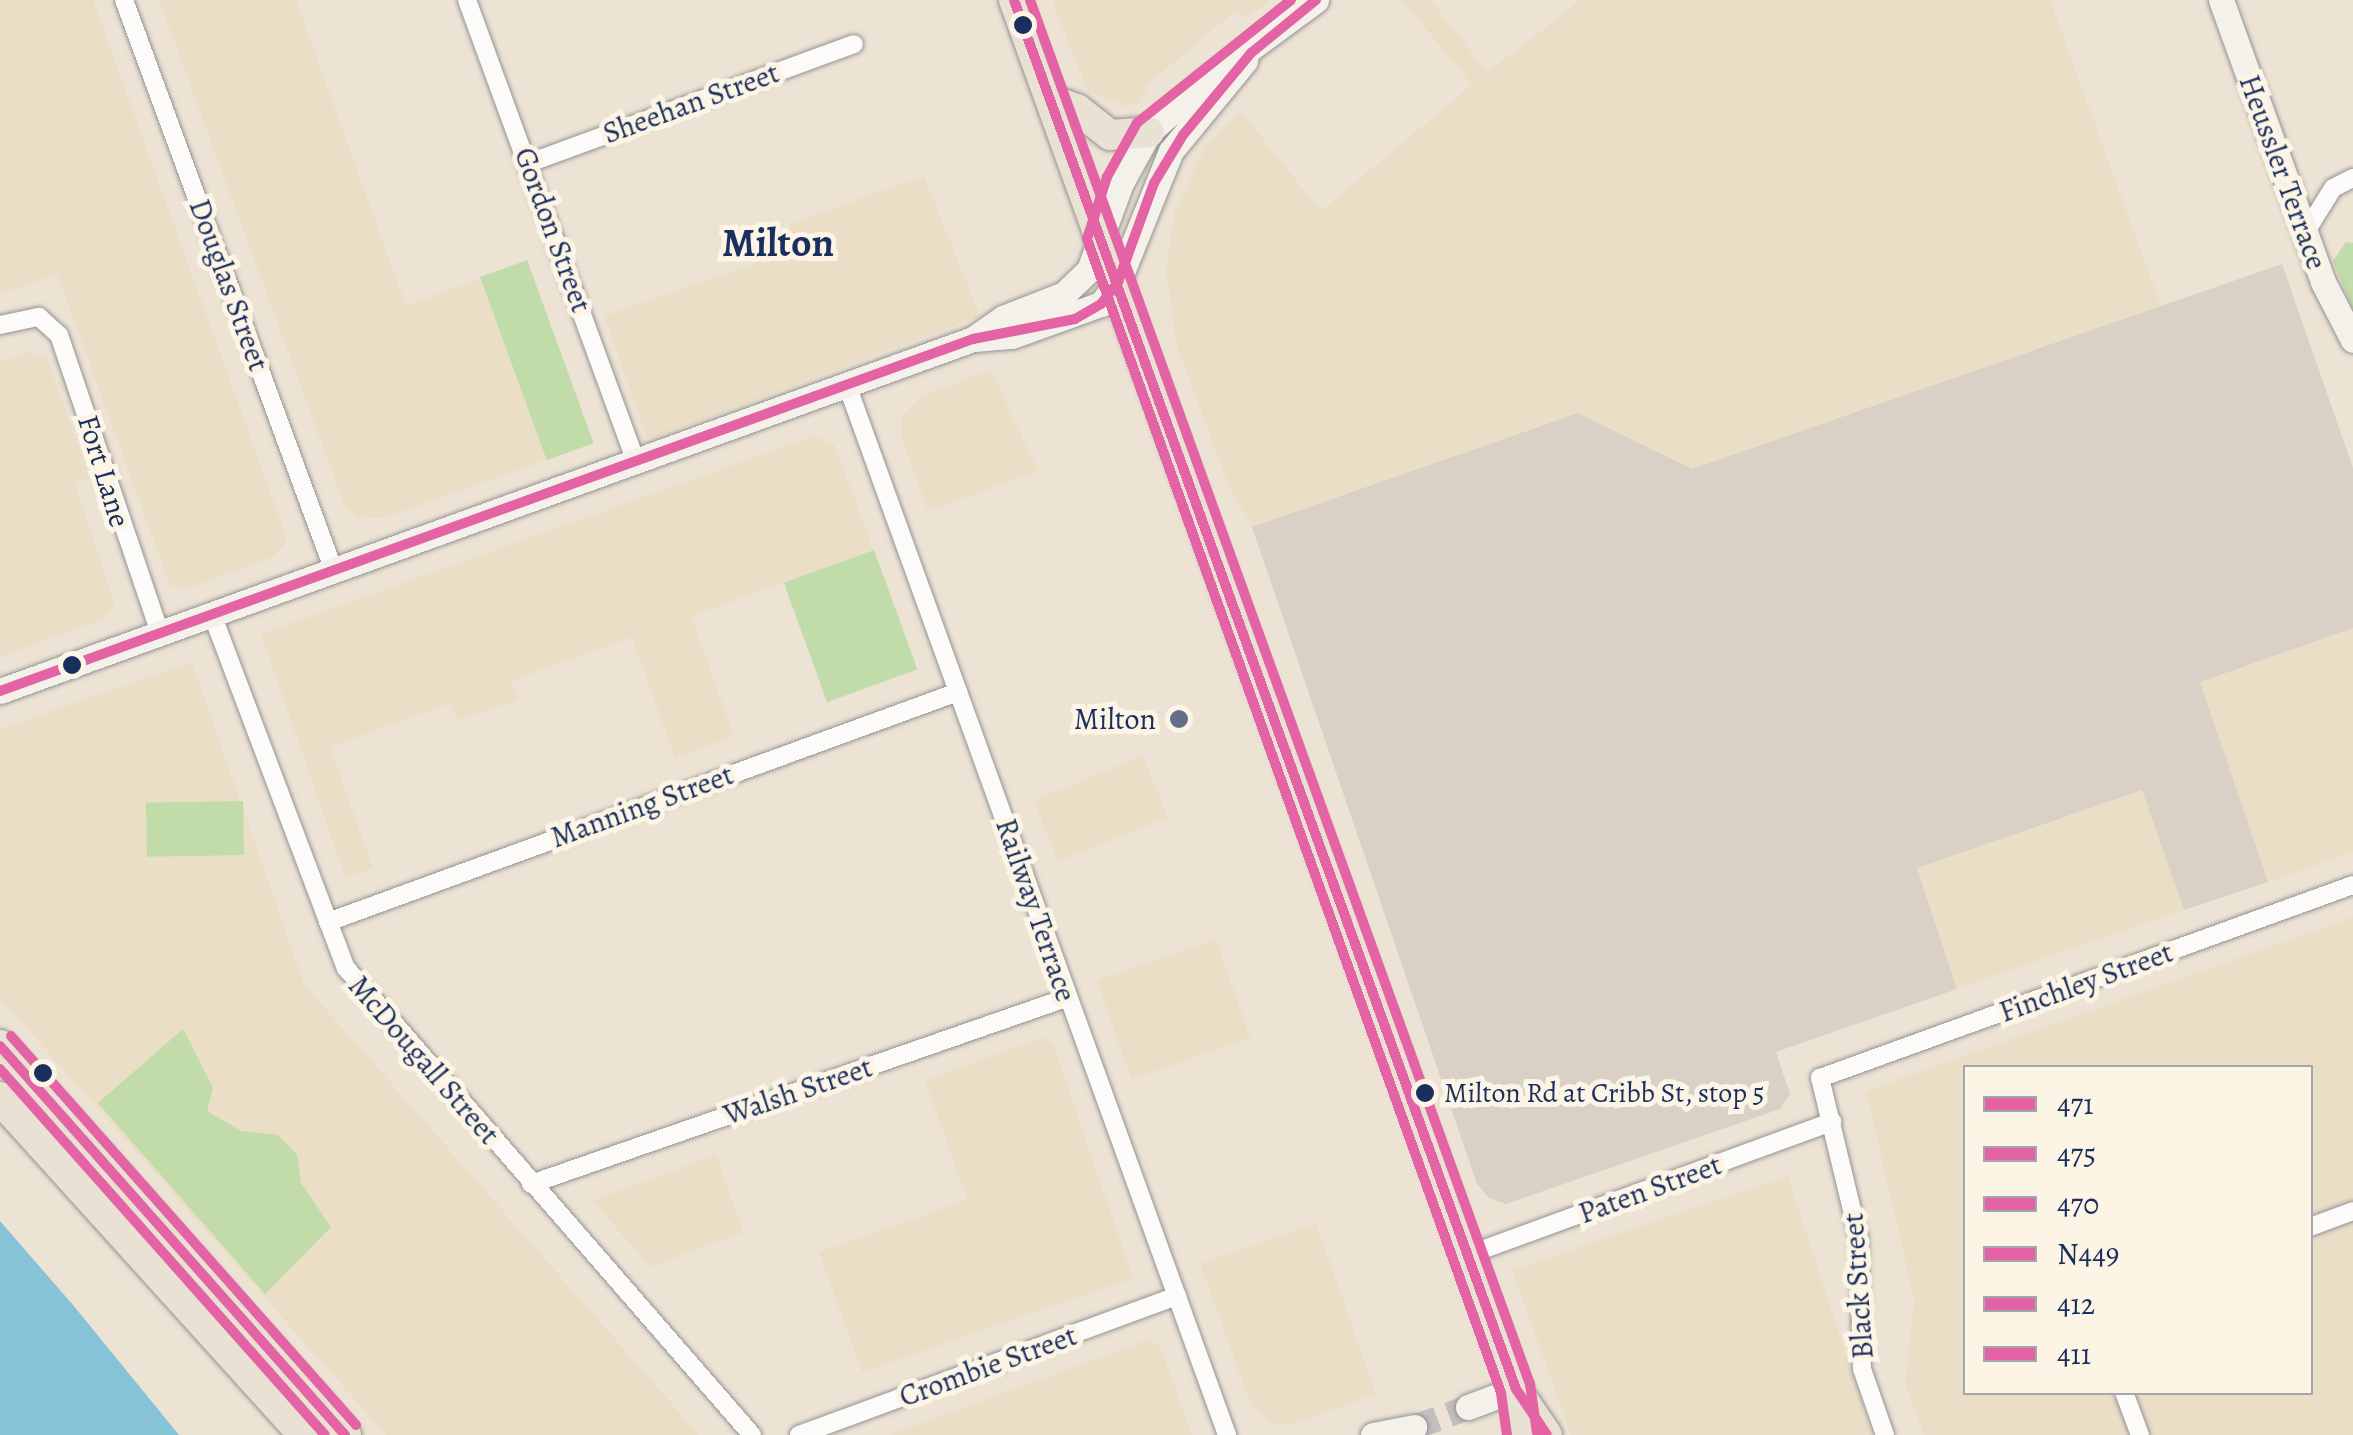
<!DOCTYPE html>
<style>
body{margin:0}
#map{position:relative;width:2353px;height:1435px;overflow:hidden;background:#ece3d5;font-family:Alegreya,serif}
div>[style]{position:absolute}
.built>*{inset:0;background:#eadec6;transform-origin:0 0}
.industrial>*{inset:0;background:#d9d1c5}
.green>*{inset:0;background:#c1dba9;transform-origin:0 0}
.water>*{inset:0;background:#87c3d8}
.secondary-tunnel>*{height:25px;margin-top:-12.5px;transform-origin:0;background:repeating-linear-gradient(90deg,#c2bfbd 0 25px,transparent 0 37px)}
.roads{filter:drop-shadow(0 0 2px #949394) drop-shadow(0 0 2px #949394)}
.street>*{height:18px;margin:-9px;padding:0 9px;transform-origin:9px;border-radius:9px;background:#fcfbf9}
.secondary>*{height:25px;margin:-12.5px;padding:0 12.5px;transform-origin:12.5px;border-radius:12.5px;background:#f4f1ea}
.primary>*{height:30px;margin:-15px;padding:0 15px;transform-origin:15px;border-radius:15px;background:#e8e1d4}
.highway>*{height:32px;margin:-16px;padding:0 16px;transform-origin:16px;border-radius:16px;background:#e8e1d4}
.bus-1>*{height:10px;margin:-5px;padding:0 5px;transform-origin:5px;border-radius:5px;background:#e463a4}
.bus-2>*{height:10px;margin:-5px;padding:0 5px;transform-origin:5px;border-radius:5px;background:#e463a4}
.bus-3>*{height:10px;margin:-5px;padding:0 5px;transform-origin:5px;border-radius:5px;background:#e463a4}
.bus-4>*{height:10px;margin:-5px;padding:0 5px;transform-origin:5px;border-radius:5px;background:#e463a4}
.bus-5>*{height:10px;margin:-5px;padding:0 5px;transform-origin:5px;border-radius:5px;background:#e463a4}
.bus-6>*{height:10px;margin:-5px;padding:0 5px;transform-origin:5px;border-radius:5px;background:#e463a4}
.dots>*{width:28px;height:28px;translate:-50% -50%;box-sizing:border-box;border:5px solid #fcf5e5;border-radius:50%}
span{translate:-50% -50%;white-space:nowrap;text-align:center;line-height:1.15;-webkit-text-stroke:10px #fcf5e5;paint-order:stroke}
.bus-label{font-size:28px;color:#1b2f5e}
.left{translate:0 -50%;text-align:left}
.street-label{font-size:30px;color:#1b2f5e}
.poi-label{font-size:30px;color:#1b2f5e}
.right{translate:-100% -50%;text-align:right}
.district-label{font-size:40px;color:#1b2f5e;font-weight:700}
.legend{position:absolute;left:1963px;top:1065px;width:350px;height:330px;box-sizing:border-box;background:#fcf5e5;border:2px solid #a2a6af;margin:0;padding:12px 18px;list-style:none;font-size:30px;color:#1b2f5e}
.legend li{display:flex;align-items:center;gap:20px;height:50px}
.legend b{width:50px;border:2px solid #a2a6af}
</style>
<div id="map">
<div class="built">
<div style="clip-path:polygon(0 0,93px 0,285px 533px,286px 543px,273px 557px,189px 588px,170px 585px,57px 274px,0 294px)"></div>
<div style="clip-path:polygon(159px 0,296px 0,406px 306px,480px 278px,546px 460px,384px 518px,357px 517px,345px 507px)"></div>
<div style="clip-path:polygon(1052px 0,1270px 0,1247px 18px,1236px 10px,1150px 83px,1138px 104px,1126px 106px,1088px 92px)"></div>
<div style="clip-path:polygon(1402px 0,1431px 0,1487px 73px,1580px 0,2050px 0,2161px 306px,1692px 469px,1578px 413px,1252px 527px,1230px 489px,1176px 344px,1166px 269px,1175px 210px,1207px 144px,1241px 112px,1321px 211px,1472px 85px)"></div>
<div style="clip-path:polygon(924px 176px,980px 316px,648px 440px,604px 316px,796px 249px,789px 224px)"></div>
<div style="clip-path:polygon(30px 352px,47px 358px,90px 477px,75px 483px,115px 605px,103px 619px,0 657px,0 362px)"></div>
<div style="clip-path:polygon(991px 370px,1038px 471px,928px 511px,901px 436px,901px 417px,921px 396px)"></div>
<div style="clip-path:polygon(814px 436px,834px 444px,874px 550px,691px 616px,734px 736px,675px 758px,632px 637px,601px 648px,511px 681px,518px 700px,457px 720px,450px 703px,330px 747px,373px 868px,345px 877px,261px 634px)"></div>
<div style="clip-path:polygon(2353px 628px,2353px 852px,2268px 882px,2199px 682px)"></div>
<div style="clip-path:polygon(192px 662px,304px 984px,699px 1435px,386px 1435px,0 998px,0 729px)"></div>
<div style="left:1143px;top:756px;width:66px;height:118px;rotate:68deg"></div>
<div style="left:2143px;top:790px;width:127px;height:240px;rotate:71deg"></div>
<div style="clip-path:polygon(evenodd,2353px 917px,2353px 1435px,1924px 1435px,1905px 1384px,1914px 1299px,1866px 1091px,2353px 917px,1966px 1068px,2310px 1068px,2310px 1392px,1966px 1392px,1966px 1068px)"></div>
<div style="left:1216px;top:939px;width:105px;height:126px;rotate:71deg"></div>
<div style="clip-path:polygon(1045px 1037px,1055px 1049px,1133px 1278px,862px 1372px,819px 1252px,967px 1200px,925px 1080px)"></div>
<div style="clip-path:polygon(716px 1155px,743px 1232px,666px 1261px,651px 1267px,592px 1201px)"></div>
<div style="clip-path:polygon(1788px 1176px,1872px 1435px,1571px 1435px,1512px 1270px)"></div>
<div style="clip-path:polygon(1316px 1223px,1376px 1394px,1293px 1424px,1273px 1424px,1251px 1405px,1200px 1264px)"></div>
<div style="clip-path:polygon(1148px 1340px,1160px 1346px,1192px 1435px,889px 1435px)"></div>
</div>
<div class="industrial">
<div style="clip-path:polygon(2282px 264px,2353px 468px,2353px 628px,2200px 682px,2268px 882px,2184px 910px,2142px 790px,1917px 868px,1957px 989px,1776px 1052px,1790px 1094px,1780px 1109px,1506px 1204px,1489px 1198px,1477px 1184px,1252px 527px,1578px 413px,1692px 469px)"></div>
</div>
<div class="green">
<div style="clip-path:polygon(2346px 242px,2353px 243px,2353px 310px,2333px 261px)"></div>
<div style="left:527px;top:260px;width:195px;height:50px;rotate:70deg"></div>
<div style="left:874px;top:550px;width:127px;height:96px;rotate:70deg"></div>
<div style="left:243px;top:801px;width:54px;height:97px;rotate:89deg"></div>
<div style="clip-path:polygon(183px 1029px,213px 1088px,207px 1111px,241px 1131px,278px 1135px,297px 1155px,301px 1183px,331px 1227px,265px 1294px,98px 1103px)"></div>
</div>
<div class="water">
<div style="clip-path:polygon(0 1221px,73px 1305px,179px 1435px,0 1435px)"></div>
</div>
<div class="secondary-tunnel">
<div style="left:1414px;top:1427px;width:58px;rotate:-20.3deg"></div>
</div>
<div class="roads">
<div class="street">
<div style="left:124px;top:0;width:608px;rotate:69.81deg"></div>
<div style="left:467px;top:0;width:491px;rotate:69.9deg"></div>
<div style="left:529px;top:163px;width:346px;rotate:-20.1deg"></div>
<div style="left:2305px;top:233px;width:53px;rotate:-58.1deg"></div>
<div style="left:2333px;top:188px;width:22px;rotate:-27deg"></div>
<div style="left:0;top:325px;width:40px;rotate:-12deg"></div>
<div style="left:39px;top:317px;width:27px;rotate:42deg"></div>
<div style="left:59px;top:335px;width:315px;rotate:71.3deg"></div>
<div style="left:847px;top:385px;width:1117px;rotate:70.1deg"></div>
<div style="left:212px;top:614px;width:379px;rotate:69.3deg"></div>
<div style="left:346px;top:968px;width:619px;rotate:49deg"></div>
<div style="left:328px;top:922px;width:671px;rotate:-20.06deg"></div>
<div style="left:531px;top:1184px;width:566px;rotate:-19.17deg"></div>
<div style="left:2310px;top:1227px;width:46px;rotate:-20.4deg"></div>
<div style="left:1468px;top:1255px;width:388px;rotate:-20.1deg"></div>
<div style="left:2124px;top:1392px;width:46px;rotate:69.6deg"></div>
<div style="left:799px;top:1435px;width:403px;rotate:-20.2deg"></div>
<div style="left:1885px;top:1435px;width:70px;rotate:-109.2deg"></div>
<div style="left:1862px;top:1369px;width:130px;rotate:-91.3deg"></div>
<div style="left:1859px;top:1239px;width:166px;rotate:-103.6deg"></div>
<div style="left:1820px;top:1078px;width:567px;rotate:-19.91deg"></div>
</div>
<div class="secondary">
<div style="left:2221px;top:0;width:300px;rotate:70.1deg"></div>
<div style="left:2323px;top:282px;width:65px;rotate:62.7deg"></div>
<div style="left:974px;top:339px;width:38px;rotate:-5deg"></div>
<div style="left:1012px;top:336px;width:95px;rotate:-19.8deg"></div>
<div style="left:1101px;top:304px;width:28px;rotate:-52deg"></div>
<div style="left:1118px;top:282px;width:141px;rotate:-68deg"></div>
<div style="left:1171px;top:151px;width:117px;rotate:-50.6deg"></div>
<div style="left:0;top:691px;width:1035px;rotate:-19.89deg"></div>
<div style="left:973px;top:339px;width:37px;rotate:-35deg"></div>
<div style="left:1003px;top:318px;width:66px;rotate:-21.5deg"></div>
<div style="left:1064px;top:294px;width:35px;rotate:-44deg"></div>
<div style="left:1089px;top:270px;width:93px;rotate:-69.8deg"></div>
<div style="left:1121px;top:183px;width:58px;rotate:-61.2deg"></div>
<div style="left:1149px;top:132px;width:80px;rotate:-41.5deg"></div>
<div style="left:1209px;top:79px;width:133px;rotate:-36.4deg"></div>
<div style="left:1468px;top:1407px;width:51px;rotate:-20.6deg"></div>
<div style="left:1373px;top:1435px;width:42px;rotate:-11deg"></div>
</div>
<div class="primary">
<div style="left:1014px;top:0;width:1477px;rotate:70.13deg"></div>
<div style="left:1516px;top:1389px;width:46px;rotate:82.6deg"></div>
<div style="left:1052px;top:100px;width:27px;rotate:20deg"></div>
<div style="left:1077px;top:109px;width:42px;rotate:38.2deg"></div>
<div style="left:1110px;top:135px;width:39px;rotate:-4deg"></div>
<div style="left:1517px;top:1391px;width:53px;rotate:55.7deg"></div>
</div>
<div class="highway">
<div style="left:0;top:1046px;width:520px;rotate:48.43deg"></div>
<div style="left:0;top:1098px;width:454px;rotate:47.9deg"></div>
</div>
</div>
<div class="bus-1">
<div style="left:0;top:691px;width:1035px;rotate:-19.89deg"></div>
<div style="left:973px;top:339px;width:104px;rotate:-11.1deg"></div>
<div style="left:1075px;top:319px;width:30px;rotate:-30deg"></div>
<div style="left:1101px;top:304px;width:28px;rotate:-52deg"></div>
<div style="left:1118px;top:282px;width:105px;rotate:-70deg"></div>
<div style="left:1154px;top:183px;width:56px;rotate:-58.9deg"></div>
<div style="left:1183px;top:135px;width:107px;rotate:-50.3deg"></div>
<div style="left:1251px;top:53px;width:84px;rotate:-39.2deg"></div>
<div style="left:0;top:1046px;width:520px;rotate:48.43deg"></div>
</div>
<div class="bus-2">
<div style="left:1291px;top:0;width:197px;rotate:141.4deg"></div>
<div style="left:1137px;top:123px;width:62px;rotate:119.1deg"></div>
<div style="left:1107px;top:177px;width:65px;rotate:107.9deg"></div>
<div style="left:1087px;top:239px;width:1226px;rotate:70.26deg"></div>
<div style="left:1501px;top:1393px;width:42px;rotate:81.9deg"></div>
</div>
<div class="bus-3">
<div style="left:1014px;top:0;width:1477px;rotate:70.13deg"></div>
<div style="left:1516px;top:1389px;width:55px;rotate:56deg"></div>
</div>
<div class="bus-4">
<div style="left:1030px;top:0;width:1472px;rotate:70.14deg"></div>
<div style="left:1530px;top:1384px;width:49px;rotate:81.9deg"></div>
</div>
<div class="bus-5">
<div style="left:0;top:1069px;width:489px;rotate:48.4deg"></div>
</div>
<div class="bus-6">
<div style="left:11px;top:1036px;width:520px;rotate:48.43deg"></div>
</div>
<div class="dots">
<div style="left:1023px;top:25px;background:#1b2f5e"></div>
<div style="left:72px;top:665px;background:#1b2f5e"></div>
<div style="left:1179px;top:719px;background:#646e88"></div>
<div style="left:43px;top:1073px;background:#1b2f5e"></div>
<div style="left:1425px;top:1093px;background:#1b2f5e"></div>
</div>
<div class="bus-label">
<span class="left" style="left:1444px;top:1093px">Milton Rd at Cribb St, stop 5</span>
</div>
<div class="street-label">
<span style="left:691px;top:103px;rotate:-20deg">Sheehan Street</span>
<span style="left:2283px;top:172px;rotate:70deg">Heussler Terrace</span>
<span style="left:553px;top:230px;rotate:70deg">Gordon Street</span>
<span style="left:229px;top:285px;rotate:70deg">Douglas Street</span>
<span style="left:104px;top:471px;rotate:73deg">Fort Lane</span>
<span style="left:642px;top:806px;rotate:-20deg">Manning Street</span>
<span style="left:1036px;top:910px;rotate:71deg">Railway Terrace</span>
<span style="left:2086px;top:982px;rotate:-20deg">Finchley Street</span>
<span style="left:424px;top:1060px;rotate:49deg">McDougall Street</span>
<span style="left:798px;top:1091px;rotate:-19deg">Walsh Street</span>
<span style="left:1650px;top:1189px;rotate:-20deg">Paten Street</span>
<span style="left:1858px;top:1286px;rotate:-94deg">Black Street</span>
<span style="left:988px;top:1366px;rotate:-20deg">Crombie Street</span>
</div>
<div class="poi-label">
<span class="right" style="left:1156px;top:719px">Milton</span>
</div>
<div class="district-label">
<span style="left:778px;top:243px">Milton</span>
</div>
<ul class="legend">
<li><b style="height:12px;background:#e463a4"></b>471</li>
<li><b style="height:12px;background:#e463a4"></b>475</li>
<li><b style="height:12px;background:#e463a4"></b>470</li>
<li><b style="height:12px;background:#e463a4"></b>N449</li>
<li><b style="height:12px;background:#e463a4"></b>412</li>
<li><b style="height:12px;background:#e463a4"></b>411</li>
</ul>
</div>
